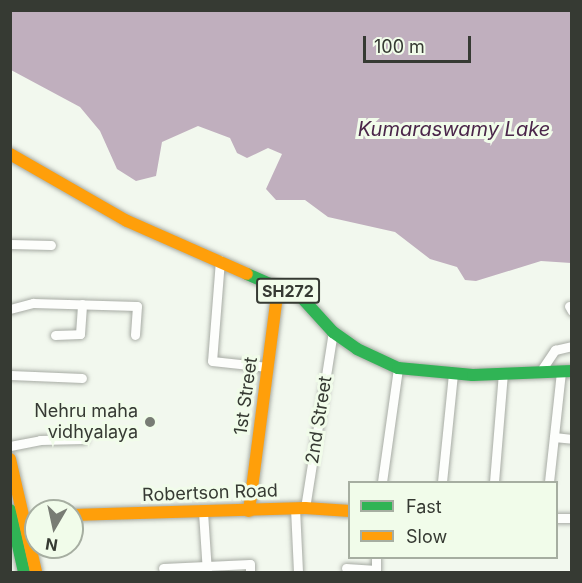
<!DOCTYPE html>
<style>
body{margin:0}
#map{position:relative;width:582px;height:583px;overflow:hidden;background:#f2f8ee;font-family:Inter,sans-serif}
div>[style]{position:absolute}
.water>*{inset:0;background:#c0afbe}
.roads{filter:drop-shadow(0 0 2px #a7aba4) drop-shadow(0 0 2px #a7aba4)}
.street>*{height:9px;margin:-4.5px;padding:0 4.5px;transform-origin:4.5px;border-radius:4.5px;background:#fdfefc}
.fast>*{height:12px;margin:-6px;padding:0 6px;transform-origin:6px;border-radius:6px;background:#30b455}
.slow>*{height:12px;margin:-6px;padding:0 6px;transform-origin:6px;border-radius:6px;background:#ff9f0a}
.dots>*{width:16px;height:16px;translate:-50% -50%;box-sizing:border-box;border:3px solid #f1fcea;border-radius:50%}
span{translate:-50% -50%;white-space:nowrap;text-align:center;line-height:1.15;-webkit-text-stroke:6px #f1fcea;paint-order:stroke}
.shield-label span{padding:2px 4px;background:#f1fcea;border:2px solid;border-radius:4px;-webkit-text-stroke-width:0}
.shield-label{font-size:16px;color:#363a33;font-weight:700}
.street-label{font-size:18px;color:#363a33}
.poi-label{font-size:18px;color:#363a33}
.right{translate:-100% -50%;text-align:right}
.water-label{font-size:20px;color:#4b264a;font-style:italic}
.frame{position:absolute;inset:0;border:12px solid #363a33;pointer-events:none}
.legend{position:absolute;left:348px;top:481px;width:210px;height:78px;box-sizing:border-box;background:#f1fcea;border:2px solid #a6aea1;margin:0;padding:8px 10px;list-style:none;font-size:18px;color:#363a33}
.legend li{display:flex;align-items:center;gap:12px;height:30px}
.legend b{width:30px;border:2px solid #a6aea1}
.north{position:absolute;left:24px;top:499px;width:60px;height:60px;box-sizing:border-box;background:#f1fcea;border:2px solid #a6aea1;border-radius:50%;rotate:189deg;font-size:16px;font-weight:700;line-height:24px;text-align:center;color:#363a33}
.north::after{content:'';display:block;margin:auto;width:21px;height:27px;background:#787c74;clip-path:polygon(50% 0,100% 100%,50% 72%,0 100%)}
.scale{position:absolute;left:363px;top:36px;width:108px;height:27px;box-sizing:border-box;border:3px solid #363a33;border-top:0;padding-left:8px;font-size:18px;line-height:21px;white-space:nowrap;color:#363a33;-webkit-text-stroke:4px #f1fcea;paint-order:stroke}
</style>
<div id="map">
<div class="water">
<div style="clip-path:polygon(10px 11px,571px 11px,571px 263px,541px 261px,476px 281px,465px 280px,457px 267px,430px 259px,395px 232px,328px 217px,305px 200px,276px 200px,266px 189px,282px 154px,268px 148px,247px 158px,237px 153px,230px 138px,198px 126px,162px 142px,156px 176px,136px 181px,117px 169px,100px 131px,80px 107px,11px 70px)"></div>
</div>
<div class="roads">
<div class="street">
<div style="left:10px;top:244px;width:41px;rotate:1.4deg"></div>
<div style="left:220px;top:260px;width:101px;rotate:94.5deg"></div>
<div style="left:212px;top:361px;width:56px;rotate:6.1deg"></div>
<div style="left:569px;top:306px;width:6px;rotate:59deg"></div>
<div style="left:10px;top:309px;width:24px;rotate:-15deg"></div>
<div style="left:33px;top:303px;width:104px;rotate:1.7deg"></div>
<div style="left:137px;top:306px;width:29px;rotate:94deg"></div>
<div style="left:55px;top:335px;width:25px;rotate:-2deg"></div>
<div style="left:80px;top:334px;width:30px;rotate:-86deg"></div>
<div style="left:540px;top:372px;width:27px;rotate:-56deg"></div>
<div style="left:555px;top:350px;width:17px;rotate:-13deg"></div>
<div style="left:10px;top:375px;width:72px;rotate:2.4deg"></div>
<div style="left:554px;top:437px;width:18px;rotate:6deg"></div>
<div style="left:10px;top:446px;width:31px;rotate:-11deg"></div>
<div style="left:40px;top:440px;width:44px;rotate:-1.3deg"></div>
<div style="left:382px;top:482px;width:115px;rotate:-82deg"></div>
<div style="left:442px;top:482px;width:110px;rotate:-84.2deg"></div>
<div style="left:494px;top:482px;width:109px;rotate:-85.3deg"></div>
<div style="left:549px;top:482px;width:111px;rotate:-83.8deg"></div>
<div style="left:295px;top:508px;width:64px;rotate:87.3deg"></div>
<div style="left:305px;top:508px;width:178px;rotate:-81deg"></div>
<div style="left:203px;top:512px;width:60px;rotate:86.2deg"></div>
<div style="left:556px;top:518px;width:16px"></div>
<div style="left:163px;top:568px;width:87px;rotate:-2.6deg"></div>
<div style="left:250px;top:564px;width:8px;rotate:90deg"></div>
<div style="left:346px;top:568px;width:30px;rotate:4deg"></div>
<div style="left:376px;top:572px;width:14px;rotate:-90deg"></div>
</div>
<div class="fast">
<div style="left:247px;top:274px;width:60px;rotate:23.6deg"></div>
<div style="left:302px;top:298px;width:46px;rotate:47.6deg"></div>
<div style="left:333px;top:332px;width:29px;rotate:35deg"></div>
<div style="left:357px;top:349px;width:45px;rotate:24.9deg"></div>
<div style="left:398px;top:368px;width:75px;rotate:5.3deg"></div>
<div style="left:473px;top:375px;width:99px;rotate:-2.3deg"></div>
<div style="left:10px;top:510px;width:64px;rotate:77.3deg"></div>
</div>
<div class="slow">
<div style="left:10px;top:154px;width:135px;rotate:29.8deg"></div>
<div style="left:127px;top:221px;width:131px;rotate:23.8deg"></div>
<div style="left:10px;top:459px;width:116px;rotate:77deg"></div>
<div style="left:249px;top:511px;width:226px;rotate:-82.6deg"></div>
<div style="left:72px;top:515px;width:233px;rotate:-1.7deg"></div>
<div style="left:305px;top:508px;width:45px;rotate:3.8deg"></div>
</div>
</div>
<div class="dots">
<div style="left:150px;top:422px;background:#787c74"></div>
</div>
<div class="shield-label">
<span style="left:288px;top:291px">SH272</span>
</div>
<div class="street-label">
<span style="left:246px;top:396px;rotate:-82deg">1st Street</span>
<span style="left:319px;top:420px;rotate:-81deg">2nd Street</span>
<span style="left:210px;top:493px;rotate:-2deg">Robertson Road</span>
</div>
<div class="poi-label">
<span class="right" style="left:138px;top:422px">Nehru maha<br>vidhyalaya</span>
</div>
<div class="water-label">
<span style="left:454px;top:129px">Kumaraswamy Lake</span>
</div>
<div class="frame"></div>
<ul class="legend">
<li><b style="height:8px;background:#30b455"></b>Fast</li>
<li><b style="height:8px;background:#ff9f0a"></b>Slow</li>
</ul>
<div class="north">N</div>
<div class="scale">100 m</div>
</div>
